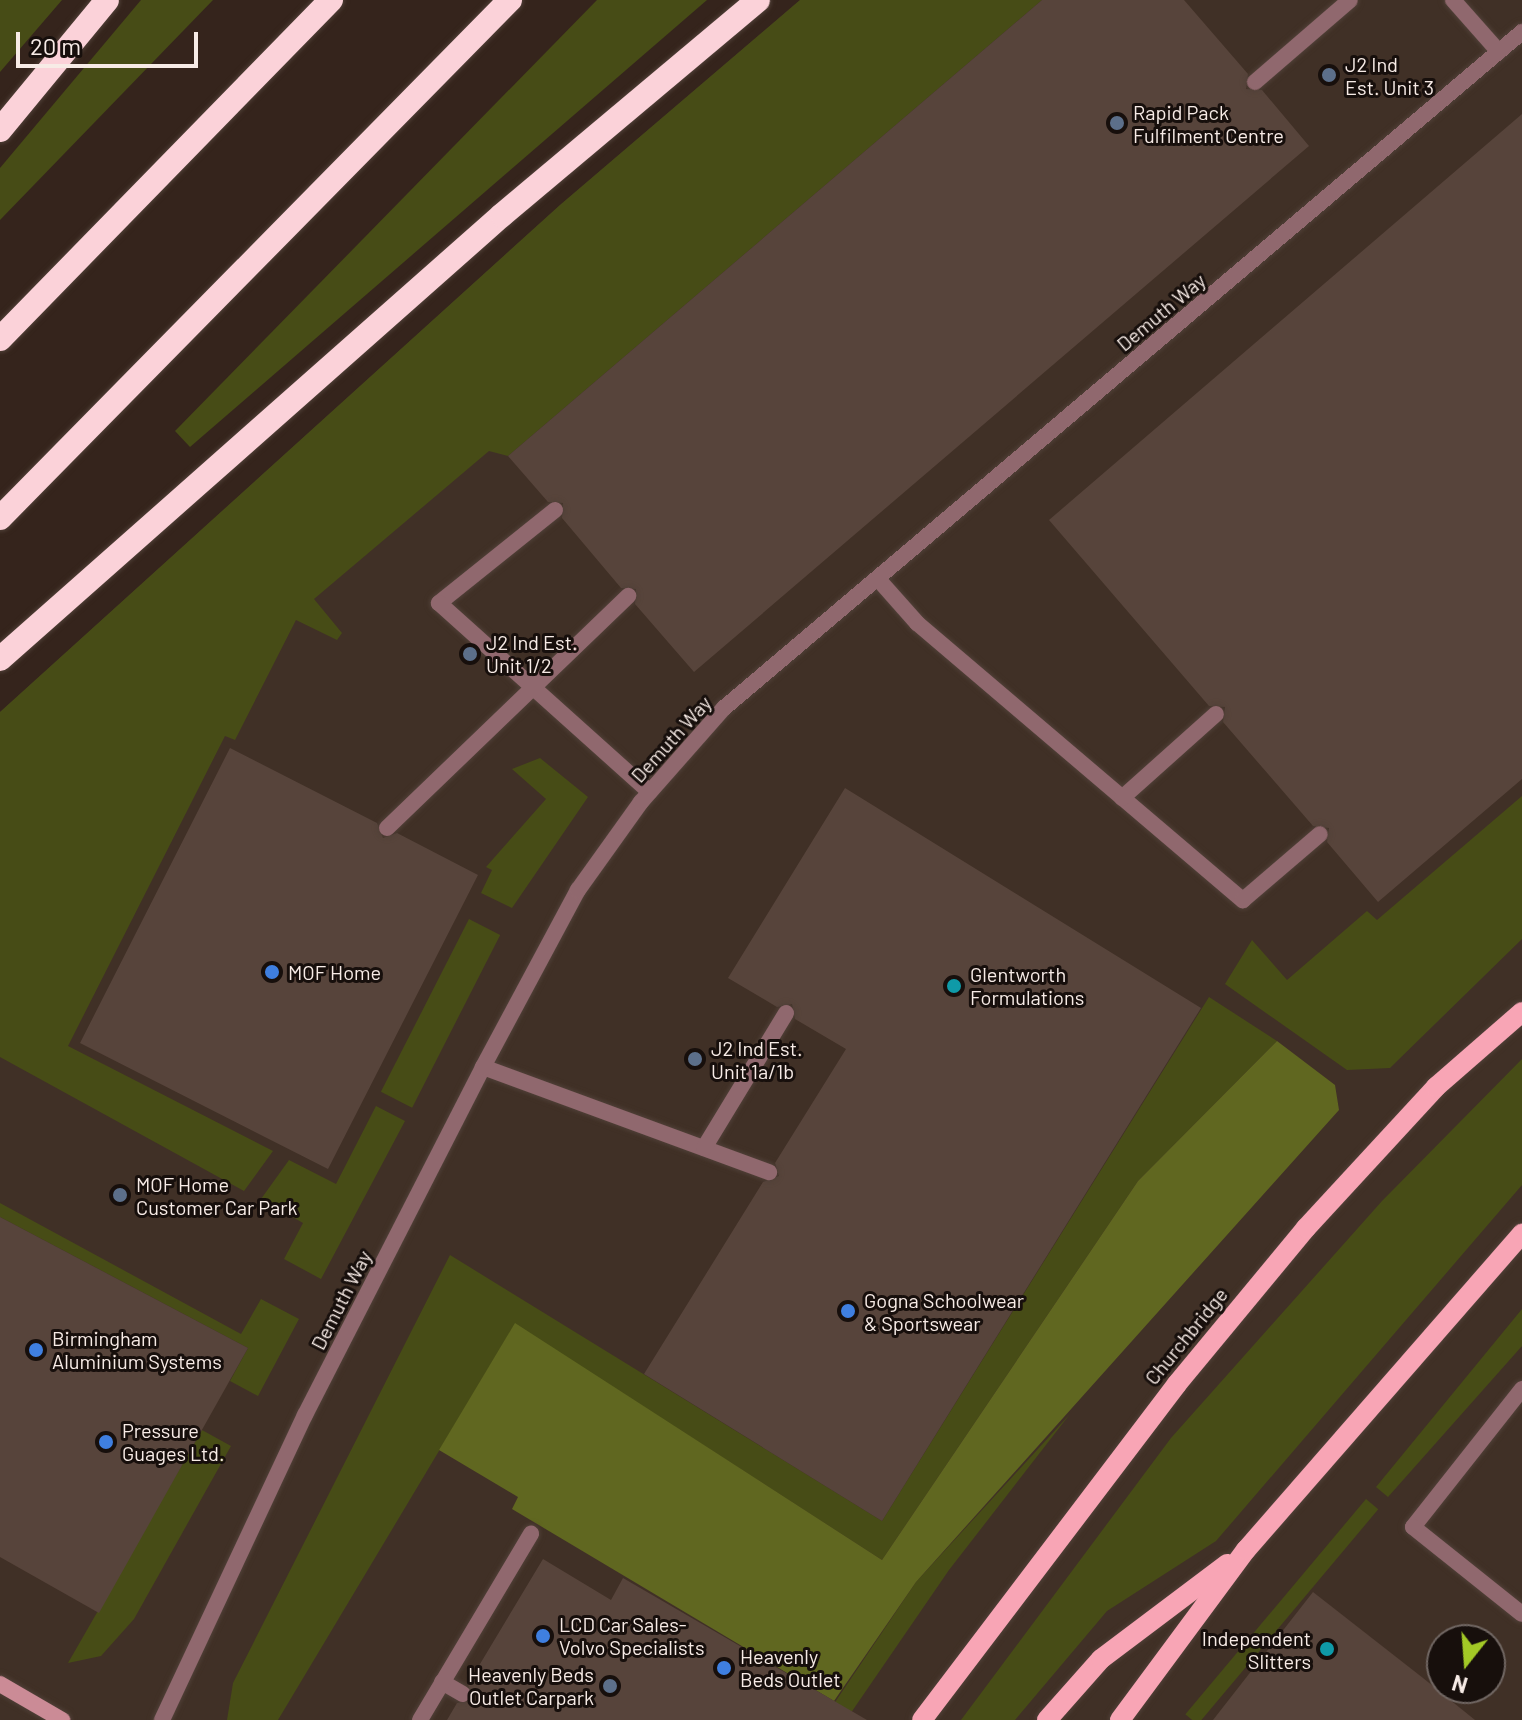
<!DOCTYPE html>
<style>
body{margin:0}
#map{position:relative;width:1522px;height:1720px;overflow:hidden;background:#35241c;font-family:Barlow,sans-serif}
div>[style]{position:absolute}
.industrial>*{inset:0;background:#403026}
.green>*{inset:0;background:#474c16;transform-origin:0 0}
.forest>*{inset:0;background:#606720}
.building>*{inset:0;background:#57443b}
.roads{filter:drop-shadow(0 0 2px #504038) drop-shadow(0 0 2px #504038)}
.lane>*{height:16px;margin:-8px;padding:0 8px;transform-origin:8px;border-radius:8px;background:#90686e}
.street>*{height:16px;margin:-8px;padding:0 8px;transform-origin:8px;border-radius:8px;background:#90686e}
.secondary>*{height:16px;margin:-8px;padding:0 8px;transform-origin:8px;border-radius:8px;background:#cb8b96}
.primary>*{height:20px;margin:-10px;padding:0 10px;transform-origin:10px;border-radius:10px;background:#f8a5b5}
.highway>*{height:24px;margin:-12px;padding:0 12px;transform-origin:12px;border-radius:12px;background:#fbd2d9}
.dots>*{width:22px;height:22px;translate:-50% -50%;box-sizing:border-box;border:4px solid #170f0c;border-radius:50%}
span{translate:-50% -50%;white-space:nowrap;text-align:center;line-height:1.15;-webkit-text-stroke:6px #170f0c;paint-order:stroke}
.poi-label{font-size:20px;color:#f7ebe6}
.left{translate:0 -50%;text-align:left}
.right{translate:-100% -50%;text-align:right}
.street-label{font-size:20px;color:#f7ebe6}
.north{position:absolute;left:1426px;top:1624px;width:80px;height:80px;box-sizing:border-box;background:#170f0c;border:2px solid #716763;border-radius:50%;rotate:197deg;font-size:22px;font-weight:700;line-height:32px;text-align:center;color:#f7ebe6}
.north::after{content:'';display:block;margin:auto;width:28px;height:36px;background:#a3c926;clip-path:polygon(50% 0,100% 100%,50% 72%,0 100%)}
.scale{position:absolute;left:16px;top:32px;width:182px;height:36px;box-sizing:border-box;border:4px solid #f7ebe6;border-top:0;padding-left:10px;font-size:24px;line-height:28px;white-space:nowrap;color:#f7ebe6;-webkit-text-stroke:6px #170f0c;paint-order:stroke}
</style>
<div id="map">
<div class="industrial">
<div style="clip-path:polygon(evenodd,800px 0,1522px 0,1522px 1720px,0 1720px,0 712px,560px 205px,800px 0,1442px 1640px,1490px 1640px,1490px 1688px,1442px 1688px,1442px 1640px)"></div>
</div>
<div class="green">
<div style="clip-path:polygon(0 0,62px 0,0 72px)"></div>
<div style="clip-path:polygon(141px 0,213px 0,0 220px,0 168px)"></div>
<div style="clip-path:polygon(597px 0,707px 0,190px 447px,175px 431px)"></div>
<div style="clip-path:polygon(800px 0,1042px 0,508px 456px,489px 451px,314px 599px,342px 633px,337px 640px,296px 620px,235px 740px,225px 736px,68px 1046px,273px 1151px,244px 1191px,0 1057px,0 712px,560px 205px)"></div>
<div style="clip-path:polygon(540px 758px,588px 797px,512px 908px,481px 893px,492px 870px,486px 867px,546px 799px,512px 769px)"></div>
<div style="clip-path:polygon(1522px 796px,1522px 939px,1390px 1068px,1347px 1070px,1225px 984px,1252px 940px,1287px 980px,1367px 911px,1377px 920px)"></div>
<div style="left:469px;top:919px;width:35px;height:194px;rotate:27deg"></div>
<div style="clip-path:polygon(1209px 997px,1277px 1041px,1138px 1181px,882px 1560px,515px 1324px,278px 1720px,227px 1720px,233px 1683px,450px 1255px,882px 1521px)"></div>
<div style="clip-path:polygon(1522px 1059px,1522px 1185px,1216px 1541px,1107px 1611px,1015px 1720px,961px 1720px,1171px 1438px,1382px 1201px)"></div>
<div style="clip-path:polygon(376px 1106px,405px 1121px,321px 1279px,284px 1259px,303px 1223px,261px 1199px,289px 1160px,336px 1184px)"></div>
<div style="clip-path:polygon(0 1203px,241px 1334px,261px 1299px,299px 1319px,258px 1396px,230px 1381px,248px 1348px,0 1217px)"></div>
<div style="clip-path:polygon(1522px 1309px,1522px 1346px,1388px 1497px,1376px 1487px)"></div>
<div style="clip-path:polygon(1070px 1414px,949px 1570px,846px 1720px,823px 1720px,916px 1582px)"></div>
<div style="clip-path:polygon(202px 1430px,231px 1446px,134px 1619px,101px 1656px,68px 1663px)"></div>
<div style="left:1366px;top:1499px;width:16px;height:281px;rotate:40deg"></div>
</div>
<div class="forest">
<div style="clip-path:polygon(1277px 1041px,1335px 1085px,1339px 1110px,916px 1582px,834px 1701px,512px 1509px,518px 1497px,439px 1450px,515px 1323px,882px 1560px,1138px 1181px)"></div>
</div>
<div class="building">
<div style="clip-path:polygon(1042px 0,1184px 0,1248px 74px,1246px 89px,1262px 90px,1309px 146px,694px 672px,635px 604px,636px 589px,621px 588px,562px 518px,563px 503px,548px 502px,508px 456px)"></div>
<div style="clip-path:polygon(1522px 114px,1522px 779px,1378px 902px,1327px 842px,1329px 828px,1313px 826px,1223px 722px,1225px 707px,1209px 706px,1049px 520px)"></div>
<div style="clip-path:polygon(230px 748px,377px 823px,383px 838px,397px 833px,478px 875px,328px 1169px,80px 1043px)"></div>
<div style="clip-path:polygon(845px 788px,1201px 1008px,882px 1521px,644px 1374px,763px 1182px,779px 1176px,775px 1163px,846px 1049px,795px 1019px,792px 1004px,777px 1007px,728px 978px)"></div>
<div style="clip-path:polygon(0 1217px,248px 1348px,99px 1613px,0 1557px)"></div>
<div style="clip-path:polygon(543px 1559px,611px 1600px,623px 1578px,867px 1720px,447px 1720px,457px 1703px,472px 1700px,468px 1684px)"></div>
<div style="clip-path:polygon(1313px 1592px,1423px 1678px,1475px 1720px,1213px 1720px)"></div>
</div>
<div class="roads">
<div class="lane">
<div style="left:1453px;top:0;width:69px;rotate:48.5deg"></div>
<div style="left:1255px;top:82px;width:125px;rotate:-40.8deg"></div>
<div style="left:555px;top:510px;width:149px;rotate:141.3deg"></div>
<div style="left:439px;top:603px;width:283px;rotate:41.9deg"></div>
<div style="left:878px;top:579px;width:59px;rotate:48.4deg"></div>
<div style="left:917px;top:623px;width:428px;rotate:40.4deg"></div>
<div style="left:1243px;top:900px;width:101px;rotate:-40.6deg"></div>
<div style="left:1122px;top:798px;width:126px;rotate:-41.8deg"></div>
<div style="left:387px;top:828px;width:335px;rotate:-43.9deg"></div>
<div style="left:483px;top:1067px;width:305px;rotate:20.2deg"></div>
<div style="left:704px;top:1148px;width:158px;rotate:-58.7deg"></div>
<div style="left:1413px;top:1527px;width:176px;rotate:-51.7deg"></div>
<div style="left:442px;top:1682px;width:24px;rotate:30deg"></div>
<div style="left:420px;top:1720px;width:217px;rotate:-59.2deg"></div>
</div>
<div class="street">
<div style="left:1413px;top:1527px;width:139px;rotate:38.6deg"></div>
<div style="left:162px;top:1720px;width:337px;rotate:-64.9deg"></div>
<div style="left:305px;top:1415px;width:391px;rotate:-62.9deg"></div>
<div style="left:483px;top:1067px;width:201px;rotate:-61.8deg"></div>
<div style="left:578px;top:890px;width:108px;rotate:-54.4deg"></div>
<div style="left:641px;top:802px;width:125px;rotate:-48.6deg"></div>
<div style="left:724px;top:708px;width:1046px;rotate:-40.27deg"></div>
</div>
<div class="secondary">
<div style="left:0;top:1684px;width:72px;rotate:30.1deg"></div>
</div>
<div class="primary">
<div style="left:922px;top:1720px;width:422px;rotate:-52.8deg"></div>
<div style="left:1177px;top:1384px;width:202px;rotate:-50.4deg"></div>
<div style="left:1306px;top:1228px;width:192px;rotate:-47.3deg"></div>
<div style="left:1436px;top:1087px;width:114px;rotate:-41.1deg"></div>
<div style="left:1047px;top:1720px;width:81px;rotate:-48.5deg"></div>
<div style="left:1101px;top:1659px;width:158px;rotate:-37deg"></div>
<div style="left:1120px;top:1720px;width:212px;rotate:-53.5deg"></div>
<div style="left:1246px;top:1550px;width:420px;rotate:-48.9deg"></div>
</div>
<div class="highway">
<div style="left:0;top:130px;width:168px;rotate:-50.5deg"></div>
<div style="left:0;top:339px;width:474px;rotate:-45.7deg"></div>
<div style="left:0;top:518px;width:727px;rotate:-45.45deg"></div>
<div style="left:0;top:659px;width:670px;rotate:-41.49deg"></div>
<div style="left:502px;top:215px;width:334px;rotate:-40deg"></div>
</div>
</div>
<div class="dots">
<div style="left:1329px;top:75px;background:#5c6f8a"></div>
<div style="left:1117px;top:123px;background:#5c6f8a"></div>
<div style="left:470px;top:654px;background:#5c6f8a"></div>
<div style="left:272px;top:972px;background:#3f7fe0"></div>
<div style="left:954px;top:986px;background:#0f9aa8"></div>
<div style="left:695px;top:1059px;background:#5c6f8a"></div>
<div style="left:120px;top:1195px;background:#5c6f8a"></div>
<div style="left:848px;top:1311px;background:#3f7fe0"></div>
<div style="left:36px;top:1350px;background:#3f7fe0"></div>
<div style="left:106px;top:1442px;background:#3f7fe0"></div>
<div style="left:543px;top:1636px;background:#3f7fe0"></div>
<div style="left:1327px;top:1649px;background:#0f9aa8"></div>
<div style="left:724px;top:1668px;background:#3f7fe0"></div>
<div style="left:610px;top:1686px;background:#5c6f8a"></div>
</div>
<div class="poi-label">
<span class="left" style="left:1345px;top:76px">J2 Ind<br>Est. Unit 3</span>
<span class="left" style="left:1133px;top:124px">Rapid Pack<br>Fulfilment Centre</span>
<span class="left" style="left:486px;top:654px">J2 Ind Est.<br>Unit 1/2</span>
<span class="left" style="left:288px;top:972px">MOF Home</span>
<span class="left" style="left:970px;top:986px">Glentworth<br>Formulations</span>
<span class="left" style="left:711px;top:1060px">J2 Ind Est.<br>Unit 1a/1b</span>
<span class="left" style="left:136px;top:1196px">MOF Home<br>Customer Car Park</span>
<span class="left" style="left:864px;top:1312px">Gogna Schoolwear<br>&amp; Sportswear</span>
<span class="left" style="left:52px;top:1350px">Birmingham<br>Aluminium Systems</span>
<span class="left" style="left:122px;top:1442px">Pressure<br>Guages Ltd.</span>
<span class="left" style="left:559px;top:1636px">LCD Car Sales-<br>Volvo Specialists</span>
<span class="right" style="left:1311px;top:1650px">Independent<br>Slitters</span>
<span class="left" style="left:740px;top:1668px">Heavenly<br>Beds Outlet</span>
<span class="right" style="left:594px;top:1686px">Heavenly Beds<br>Outlet Carpark</span>
</div>
<div class="street-label">
<span style="left:1161px;top:312px;rotate:-40deg">Demuth Way</span>
<span style="left:671px;top:739px;rotate:-48deg">Demuth Way</span>
<span style="left:341px;top:1300px;rotate:-63deg">Demuth Way</span>
<span style="left:1186px;top:1336px;rotate:-51deg">Churchbridge</span>
</div>
<div class="north">N</div>
<div class="scale">20 m</div>
</div>
